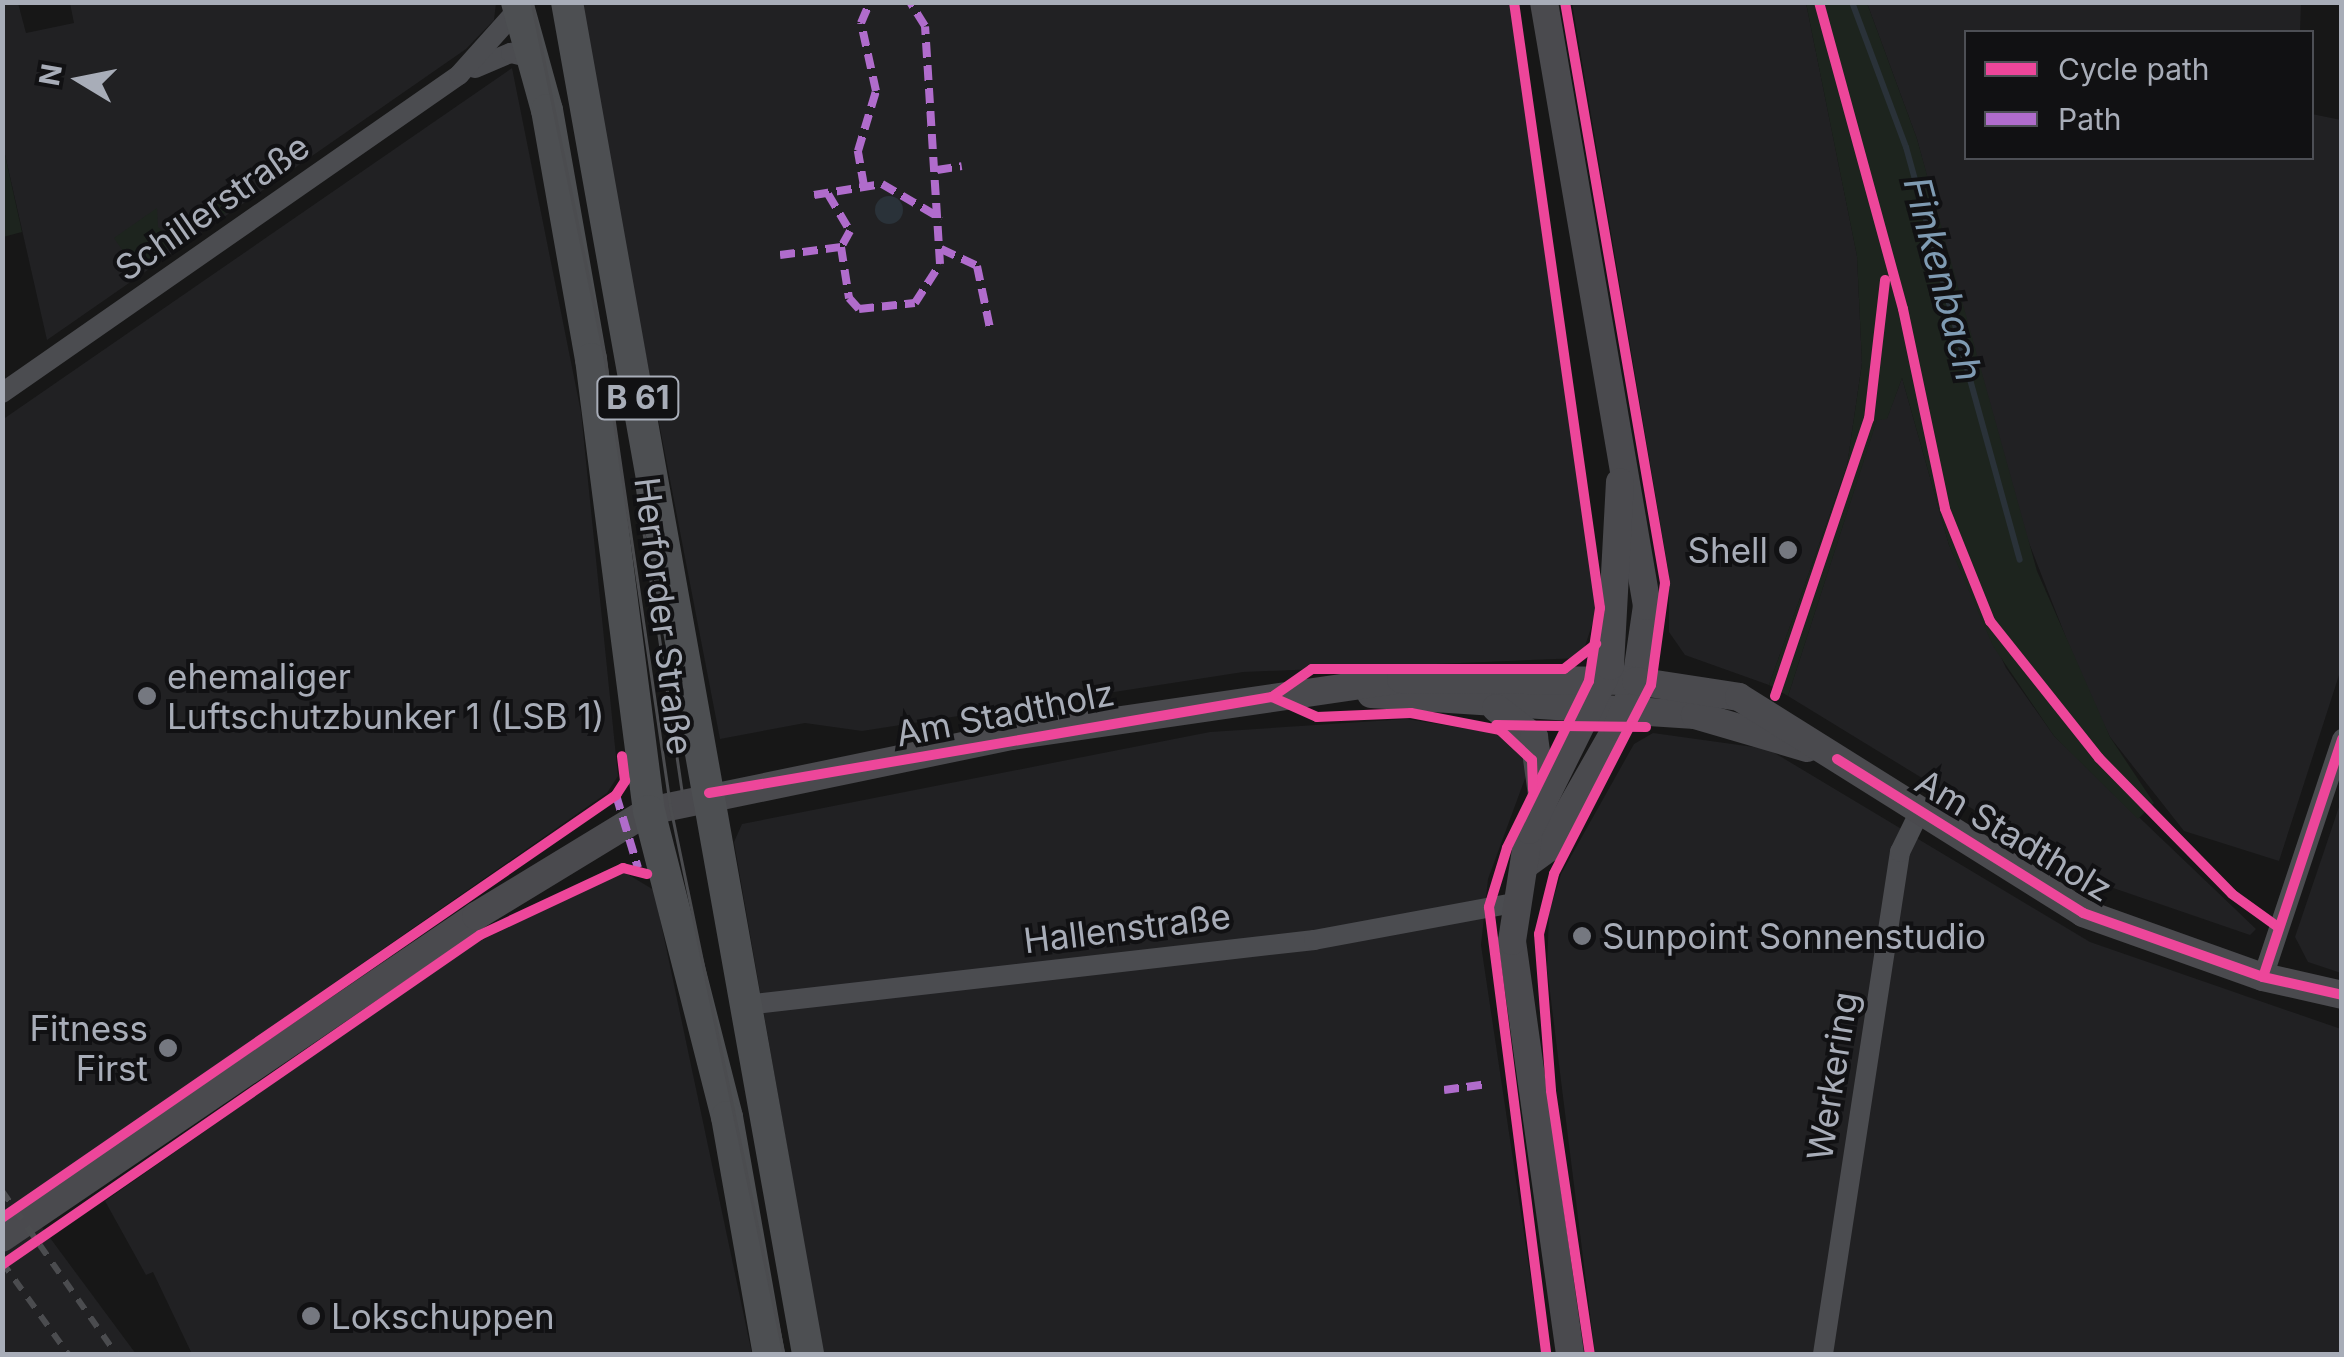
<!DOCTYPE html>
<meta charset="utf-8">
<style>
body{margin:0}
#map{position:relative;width:2344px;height:1357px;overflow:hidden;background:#171717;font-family:Inter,sans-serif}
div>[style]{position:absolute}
.built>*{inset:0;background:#212123}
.green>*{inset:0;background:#1d241e}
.water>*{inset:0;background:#2a3239}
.round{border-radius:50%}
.stream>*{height:6px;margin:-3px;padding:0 3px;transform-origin:3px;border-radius:3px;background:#2a3239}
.street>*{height:20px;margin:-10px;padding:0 10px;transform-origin:10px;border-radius:10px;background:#4b4c50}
.secondary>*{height:28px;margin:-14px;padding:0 14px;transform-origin:14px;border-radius:14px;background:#4a4a4e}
.primary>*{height:32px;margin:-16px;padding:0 16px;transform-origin:16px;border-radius:16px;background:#4d4f52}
.tram>*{height:2.5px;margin:-1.25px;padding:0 1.25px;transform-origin:1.25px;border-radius:1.25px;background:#4b4c4f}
.rail>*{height:6px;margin-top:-3px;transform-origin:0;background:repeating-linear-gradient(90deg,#4b4c4f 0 12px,transparent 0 22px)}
.quiet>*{height:8px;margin-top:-4px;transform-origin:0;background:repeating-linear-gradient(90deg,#b06ccc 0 15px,transparent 0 23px)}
.cycleway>*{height:10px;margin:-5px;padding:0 5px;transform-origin:5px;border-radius:5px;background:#ed469a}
.dots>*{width:28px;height:28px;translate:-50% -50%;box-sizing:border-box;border:5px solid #111113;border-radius:50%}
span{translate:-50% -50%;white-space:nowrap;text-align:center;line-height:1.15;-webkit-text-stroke:8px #111113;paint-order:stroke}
.shield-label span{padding:2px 8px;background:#111113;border:2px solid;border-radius:8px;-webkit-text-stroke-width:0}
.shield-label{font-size:32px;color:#a8adb8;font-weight:700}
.street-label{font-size:35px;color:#a8adb8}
.poi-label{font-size:35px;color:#a8adb8}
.right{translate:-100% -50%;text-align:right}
.left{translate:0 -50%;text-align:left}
.water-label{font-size:38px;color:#7f9bb3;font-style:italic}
.frame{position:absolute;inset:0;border:5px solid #a8adb8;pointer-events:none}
.legend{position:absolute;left:1964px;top:30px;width:350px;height:130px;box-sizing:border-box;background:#111113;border:2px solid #4d4f55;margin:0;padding:12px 18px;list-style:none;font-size:30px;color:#a8adb8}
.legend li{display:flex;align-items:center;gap:20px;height:50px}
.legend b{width:50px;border:2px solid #4d4f55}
.north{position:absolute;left:30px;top:30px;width:100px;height:100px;-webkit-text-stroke:8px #111113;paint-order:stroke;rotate:280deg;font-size:28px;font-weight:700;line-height:40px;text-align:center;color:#a8adb8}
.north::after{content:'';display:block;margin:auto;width:35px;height:45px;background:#a8adb8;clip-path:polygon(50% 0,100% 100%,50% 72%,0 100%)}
</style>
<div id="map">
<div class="built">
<div style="clip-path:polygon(2px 3px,18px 3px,26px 33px,74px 23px,70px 3px,496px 3px,494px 20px,466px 49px,47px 340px,3px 146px)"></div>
<div style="clip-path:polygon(578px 3px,1513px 3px,1598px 607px,1581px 658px,1243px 672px,862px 731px,805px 723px,720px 739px)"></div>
<div style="clip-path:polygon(1572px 3px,1806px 3px,1857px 256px,1862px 363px,1847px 466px,1769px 685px,1685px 655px,1669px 632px,1669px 575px)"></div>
<div style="clip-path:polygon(1867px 3px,2301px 3px,2300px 32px,1966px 32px,1966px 158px,2312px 158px,2312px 114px,2341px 120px,2341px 669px,2279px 861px,2184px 831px,2110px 737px,2083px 681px,2018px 515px,1917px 139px)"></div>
<div style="clip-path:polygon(512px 68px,581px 412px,618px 776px,607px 793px,22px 1200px,136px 1354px,3px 1354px,2px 420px)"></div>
<div style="clip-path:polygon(1902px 378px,1949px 545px,2006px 668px,2054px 736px,2256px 929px,2250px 935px,2087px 879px,1788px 696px,1877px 419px,1887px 418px)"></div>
<div style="clip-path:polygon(1407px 719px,1505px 735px,1530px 765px,1488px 879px,1481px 945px,1542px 1354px,823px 1354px,734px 842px,742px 824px,1210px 732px)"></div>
<div style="clip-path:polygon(1653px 733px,1768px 749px,2090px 942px,2341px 1029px,2341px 1354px,1595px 1354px,1547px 968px,1549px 913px,1561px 874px,1634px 744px)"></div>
<div style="clip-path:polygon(2341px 801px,2342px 973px,2341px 973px,2308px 962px,2295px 937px)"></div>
<div style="clip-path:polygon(624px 872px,654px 890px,752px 1354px,192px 1354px,153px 1272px,146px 1275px,105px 1201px,471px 945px)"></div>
</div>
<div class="green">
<div style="clip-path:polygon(1806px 3px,1867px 3px,1917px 139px,2037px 571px,2110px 737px,2154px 803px,2138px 819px,2054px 736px,1993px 646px,1949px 545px,1902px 378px,1887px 419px,1877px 420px,1788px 696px,1769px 685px,1847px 466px,1862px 363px,1857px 256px)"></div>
<div style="clip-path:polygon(3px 146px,22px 232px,3px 237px,2px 237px)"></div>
<div style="clip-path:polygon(245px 191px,249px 197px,203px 228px,200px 213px)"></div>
<div style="clip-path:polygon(157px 208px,158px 227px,175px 242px,136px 270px,114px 238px)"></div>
</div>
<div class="water">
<div class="round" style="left:875px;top:196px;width:28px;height:28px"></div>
</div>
<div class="stream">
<div style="left:1852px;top:2px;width:155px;rotate:69.6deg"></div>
<div style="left:1906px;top:147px;width:428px;rotate:74.6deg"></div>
</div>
<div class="street">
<div style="left:475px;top:68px;width:39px;rotate:-23deg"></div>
<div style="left:511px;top:53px;width:23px;rotate:13deg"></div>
<div style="left:2px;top:393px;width:557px;rotate:-34.83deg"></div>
<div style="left:459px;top:75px;width:90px;rotate:-48.2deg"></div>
<div style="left:2263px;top:977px;width:251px;rotate:-71.6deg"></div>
<div style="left:746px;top:1005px;width:572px;rotate:-6.53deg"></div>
<div style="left:1314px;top:940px;width:203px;rotate:-10.5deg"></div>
<div style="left:1823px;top:1354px;width:508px;rotate:-81.28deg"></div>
<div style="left:1900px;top:852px;width:43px;rotate:-64deg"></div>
</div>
<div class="secondary">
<div style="left:1371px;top:694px;width:325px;rotate:3.7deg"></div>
<div style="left:1695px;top:715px;width:117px;rotate:16.4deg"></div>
<div style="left:1496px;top:708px;width:48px;rotate:37.3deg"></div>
<div style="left:1534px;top:737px;width:59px;rotate:82.1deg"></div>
<div style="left:1525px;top:865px;width:29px;rotate:-36deg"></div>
<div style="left:1548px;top:848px;width:139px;rotate:-60.3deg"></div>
<div style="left:1617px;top:727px;width:50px;rotate:-67.6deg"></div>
<div style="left:1636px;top:681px;width:76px;rotate:-81.7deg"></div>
<div style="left:1647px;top:606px;width:613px;rotate:-99.68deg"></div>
<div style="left:2px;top:1238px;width:573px;rotate:-34.19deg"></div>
<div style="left:476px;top:916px;width:202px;rotate:-31.3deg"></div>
<div style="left:649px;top:811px;width:371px;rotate:-11.7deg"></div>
<div style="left:1012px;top:736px;width:393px;rotate:-8.3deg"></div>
<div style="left:1401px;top:679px;width:235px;rotate:0.5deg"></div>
<div style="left:1636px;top:681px;width:104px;rotate:8.8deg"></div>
<div style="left:1739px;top:697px;width:406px;rotate:32.1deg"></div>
<div style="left:2083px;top:913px;width:191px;rotate:19.6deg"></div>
<div style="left:2263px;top:977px;width:81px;rotate:12.8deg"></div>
<div style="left:1570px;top:1354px;width:417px;rotate:-98deg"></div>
<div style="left:1512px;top:941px;width:112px;rotate:-81.3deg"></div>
<div style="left:1529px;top:830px;width:183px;rotate:-63.7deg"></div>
<div style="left:1610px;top:666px;width:184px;rotate:-86.9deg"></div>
</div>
<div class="primary">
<div style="left:517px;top:2px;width:112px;rotate:74.5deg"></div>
<div style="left:547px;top:110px;width:253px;rotate:80deg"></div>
<div style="left:591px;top:359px;width:456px;rotate:82.7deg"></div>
<div style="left:649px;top:811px;width:316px;rotate:75.7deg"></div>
<div style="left:727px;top:1117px;width:241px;rotate:80deg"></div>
<div style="left:567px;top:2px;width:1373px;rotate:79.89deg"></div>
</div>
<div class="tram">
<div style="left:532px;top:2px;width:362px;rotate:78.4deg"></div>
<div style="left:605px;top:357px;width:452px;rotate:81.7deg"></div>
<div style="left:670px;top:804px;width:562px;rotate:78.29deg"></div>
<div style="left:636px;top:479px;width:315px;rotate:81.6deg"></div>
</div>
<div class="rail">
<div style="left:2px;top:1191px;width:199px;rotate:55deg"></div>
<div style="left:2px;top:1262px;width:113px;rotate:54.3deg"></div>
</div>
<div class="quiet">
<div style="left:937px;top:170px;width:25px;rotate:-9deg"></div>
<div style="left:864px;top:186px;width:36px;rotate:-100deg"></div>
<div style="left:858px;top:151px;width:63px;rotate:-73.3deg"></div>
<div style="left:876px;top:91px;width:70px;rotate:-102.4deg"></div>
<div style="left:861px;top:23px;width:23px;rotate:-67deg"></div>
<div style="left:828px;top:194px;width:43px;rotate:59.3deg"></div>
<div style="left:850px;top:231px;width:18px;rotate:119deg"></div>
<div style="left:814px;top:195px;width:69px;rotate:-9.2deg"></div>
<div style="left:882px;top:184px;width:69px;rotate:30.3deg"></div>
<div style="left:941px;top:249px;width:40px;rotate:25deg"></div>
<div style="left:977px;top:266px;width:68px;rotate:78.2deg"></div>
<div style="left:780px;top:255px;width:62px;rotate:-7.5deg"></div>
<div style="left:841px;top:247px;width:52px;rotate:81.1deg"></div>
<div style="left:849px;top:298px;width:15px;rotate:48deg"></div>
<div style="left:859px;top:309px;width:56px;rotate:-6.1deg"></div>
<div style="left:915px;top:303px;width:46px;rotate:-57.3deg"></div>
<div style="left:940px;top:264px;width:238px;rotate:-93.6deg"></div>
<div style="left:925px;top:26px;width:28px;rotate:-122deg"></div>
<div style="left:616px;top:795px;width:76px;rotate:73.2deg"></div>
<div style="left:1444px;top:1090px;width:44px;rotate:-7.8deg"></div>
</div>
<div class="cycleway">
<div style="left:1514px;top:2px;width:612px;rotate:81.92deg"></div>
<div style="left:1600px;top:608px;width:74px;rotate:98.6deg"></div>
<div style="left:1589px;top:681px;width:186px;rotate:116.2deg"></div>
<div style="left:1507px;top:848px;width:62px;rotate:107deg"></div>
<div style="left:1489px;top:907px;width:451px;rotate:82.7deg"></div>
<div style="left:1565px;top:2px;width:590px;rotate:80.23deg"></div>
<div style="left:1665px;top:583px;width:103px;rotate:97.8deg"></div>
<div style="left:1651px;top:685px;width:212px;rotate:117.2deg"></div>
<div style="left:1554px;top:874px;width:62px;rotate:104deg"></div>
<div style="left:1539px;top:934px;width:157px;rotate:85.6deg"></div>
<div style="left:1551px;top:1091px;width:266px;rotate:81.6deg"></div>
<div style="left:1819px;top:2px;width:318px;rotate:74.7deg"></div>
<div style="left:1903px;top:309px;width:204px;rotate:78.1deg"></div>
<div style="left:1945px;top:509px;width:121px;rotate:68.1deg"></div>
<div style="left:1990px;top:621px;width:175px;rotate:51.5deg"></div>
<div style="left:2099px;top:758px;width:190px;rotate:45.6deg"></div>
<div style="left:2232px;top:894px;width:57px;rotate:35.7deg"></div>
<div style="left:1775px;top:696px;width:293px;rotate:-71.3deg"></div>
<div style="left:1869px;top:419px;width:140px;rotate:-83.4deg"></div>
<div style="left:1272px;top:697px;width:49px;rotate:24deg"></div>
<div style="left:1317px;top:717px;width:94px;rotate:-2.4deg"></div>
<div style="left:1411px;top:713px;width:91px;rotate:10.8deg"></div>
<div style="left:1500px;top:730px;width:44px;rotate:43.2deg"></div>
<div style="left:1532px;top:760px;width:30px;rotate:88deg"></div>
<div style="left:1496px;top:725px;width:150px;rotate:0.8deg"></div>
<div style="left:1837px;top:759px;width:290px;rotate:32deg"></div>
<div style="left:2083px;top:913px;width:191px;rotate:19.6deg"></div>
<div style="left:2263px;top:977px;width:81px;rotate:12.8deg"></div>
<div style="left:709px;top:793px;width:571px;rotate:-9.68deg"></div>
<div style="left:1272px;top:697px;width:49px;rotate:-35deg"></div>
<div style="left:1312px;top:669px;width:252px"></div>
<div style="left:1564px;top:669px;width:41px;rotate:-38deg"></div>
<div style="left:2263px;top:977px;width:251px;rotate:-71.6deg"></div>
<div style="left:2px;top:1218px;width:746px;rotate:-34.56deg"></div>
<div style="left:616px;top:795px;width:17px;rotate:-57deg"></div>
<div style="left:625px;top:781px;width:25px;rotate:-97deg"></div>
<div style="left:2px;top:1265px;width:581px;rotate:-34.62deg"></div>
<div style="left:480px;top:935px;width:158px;rotate:-25.1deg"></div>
<div style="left:623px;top:868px;width:25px;rotate:14deg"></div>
</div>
<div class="dots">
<div style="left:1788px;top:550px;background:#757880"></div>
<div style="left:147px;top:696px;background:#757880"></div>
<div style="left:1582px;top:936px;background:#757880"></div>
<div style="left:168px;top:1048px;background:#757880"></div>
<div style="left:311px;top:1316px;background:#757880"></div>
</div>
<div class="shield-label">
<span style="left:638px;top:398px">B 61</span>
</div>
<div class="street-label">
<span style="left:212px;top:207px;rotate:-35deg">Schillerstraße</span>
<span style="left:664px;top:616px;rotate:83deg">Herforder Straße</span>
<span style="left:1005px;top:713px;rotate:-11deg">Am Stadtholz</span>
<span style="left:2014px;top:835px;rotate:31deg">Am Stadtholz</span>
<span style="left:1127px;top:928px;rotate:-7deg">Hallenstraße</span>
<span style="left:1832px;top:1076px;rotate:-81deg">Werkering</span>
</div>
<div class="poi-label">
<span class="right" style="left:1768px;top:550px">Shell</span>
<span class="left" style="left:167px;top:696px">ehemaliger<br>Luftschutzbunker 1 (LSB 1)</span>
<span class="left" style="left:1602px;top:936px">Sunpoint Sonnenstudio</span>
<span class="right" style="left:148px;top:1048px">Fitness<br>First</span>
<span class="left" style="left:331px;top:1316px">Lokschuppen</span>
</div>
<div class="water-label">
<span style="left:1943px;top:279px;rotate:75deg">Finkenbach</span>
</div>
<div class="frame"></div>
<ul class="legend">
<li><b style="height:12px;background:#ed469a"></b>Cycle path</li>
<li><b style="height:12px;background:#b06ccc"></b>Path</li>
</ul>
<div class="north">N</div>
</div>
